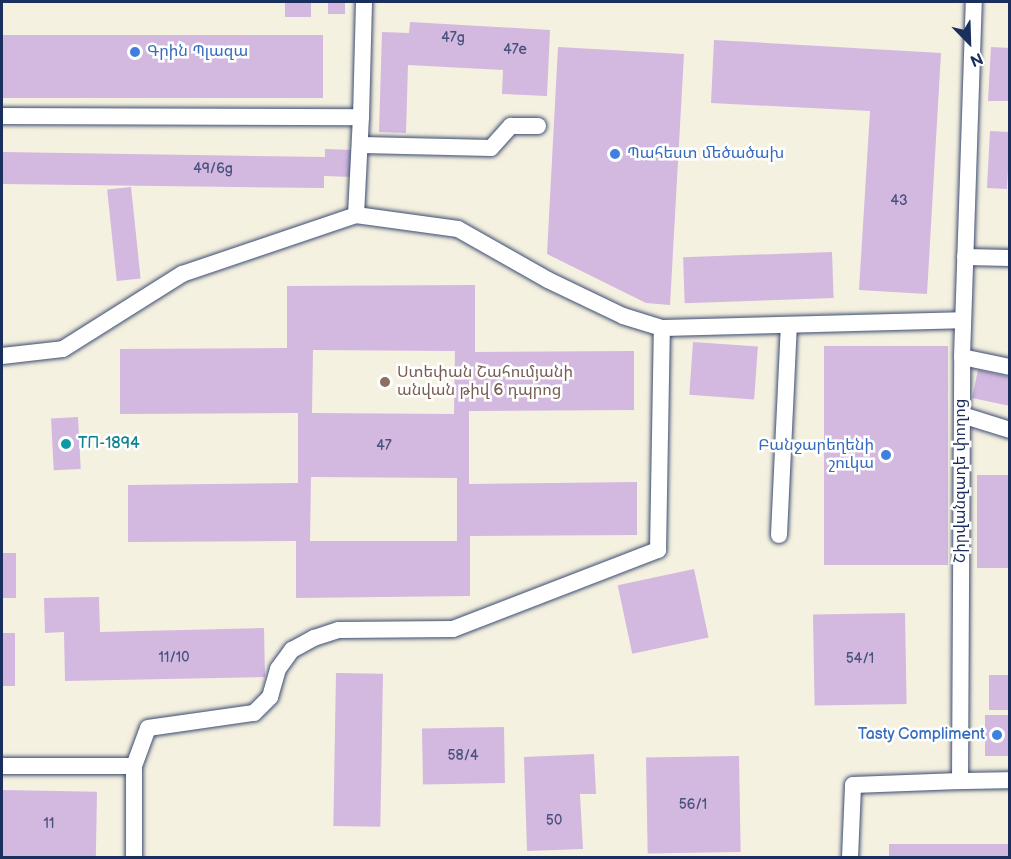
<!DOCTYPE html>
<meta charset="utf-8">
<style>
body{margin:0}
#map{position:relative;width:1011px;height:859px;overflow:hidden;background:#f5f1e0;font-family:"Balsamiq Sans","Noto Sans Armenian",sans-serif}
div>[style]{position:absolute}
.building>*{inset:0;background:#d3b8e0;transform-origin:0 0}
.roads{filter:drop-shadow(0 0 2px #3c4c72) drop-shadow(0 0 2px #3c4c72)}
.lane>*{height:16px;margin:-8px;padding:0 8px;transform-origin:8px;border-radius:8px;background:#fff}
.dots>*{width:16px;height:16px;translate:-50% -50%;box-sizing:border-box;border:3px solid #fff;border-radius:50%}
span{translate:-50% -50%;white-space:nowrap;text-align:center;line-height:1.15;-webkit-text-stroke:5px #fff;paint-order:stroke}
.number-label{font-size:14px;color:#49517e}
.number-label span{-webkit-text-stroke-width:0}
.shop-label{font-size:16px;color:#366cbe}
.left{translate:0 -50%;text-align:left}
.right{translate:-100% -50%;text-align:right}
.education-label{font-size:16px;color:#785e54}
.culture-label{font-size:16px;color:#0d838f}
.street-label{font-size:16px;color:#1b2f5e}
.frame{position:absolute;inset:0;border:3px solid #1b2f5e;pointer-events:none}
.north{position:absolute;left:939px;top:12px;width:60px;height:60px;-webkit-text-stroke:4px #fff;paint-order:stroke;rotate:157deg;font-size:16px;font-weight:700;line-height:24px;text-align:center;color:#1b2f5e}
.north::after{content:'';display:block;margin:auto;width:21px;height:27px;background:#1b2f5e;clip-path:polygon(50% 0,100% 100%,50% 72%,0 100%)}
</style>
<div id="map">
<div class="building">
<div style="left:285px;top:2px;width:26px;height:15px"></div>
<div style="left:328px;top:2px;width:17px;height:12px"></div>
<div style="clip-path:polygon(410px 22px,550px 30px,547px 96px,502px 94px,503px 70px,408px 65px,406px 133px,379px 132px,382px 32px,409px 33px)"></div>
<div style="left:2px;top:35px;width:321px;height:63px"></div>
<div style="clip-path:polygon(714px 40px,941px 53px,927px 294px,859px 290px,870px 111px,711px 103px)"></div>
<div style="clip-path:polygon(558px 47px,684px 54px,670px 305px,646px 303px,547px 254px)"></div>
<div style="clip-path:polygon(991px 47px,1010px 48px,1010px 101px,988px 101px)"></div>
<div style="left:990px;top:131px;width:20px;height:57px;rotate:3deg"></div>
<div style="clip-path:polygon(325px 149px,354px 150px,353px 177px,324px 176px,324px 188px,2px 184px,2px 152px,325px 157px)"></div>
<div style="left:131px;top:187px;width:92px;height:24px;rotate:84deg"></div>
<div style="left:832px;top:252px;width:46px;height:149px;rotate:88deg"></div>
<div style="clip-path:polygon(evenodd,475px 285px,475px 352px,634px 351px,634px 410px,469px 411px,469px 484px,637px 482px,637px 535px,470px 536px,470px 596px,296px 598px,296px 541px,128px 542px,128px 485px,298px 483px,298px 413px,120px 414px,120px 349px,287px 348px,287px 286px,475px 285px,313px 350px,455px 351px,454px 414px,312px 413px,313px 350px,475px 285px,311px 477px,457px 478px,457px 541px,310px 541px,311px 477px)"></div>
<div style="left:693px;top:342px;width:65px;height:53px;rotate:4deg"></div>
<div style="left:824px;top:346px;width:124px;height:219px"></div>
<div style="clip-path:polygon(978px 370px,1010px 377px,1010px 406px,972px 398px)"></div>
<div style="left:78px;top:417px;width:52px;height:27px;rotate:87deg"></div>
<div style="left:1010px;top:475px;width:93px;height:33px;rotate:90deg"></div>
<div style="left:2px;top:553px;width:14px;height:45px"></div>
<div style="left:694px;top:569px;width:70px;height:78px;rotate:78deg"></div>
<div style="clip-path:polygon(99px 597px,100px 632px,264px 628px,265px 677px,65px 681px,64px 632px,45px 633px,44px 598px)"></div>
<div style="left:905px;top:613px;width:91px;height:92px;rotate:89deg"></div>
<div style="left:2px;top:633px;width:13px;height:53px"></div>
<div style="left:336px;top:673px;width:47px;height:153px;rotate:1deg"></div>
<div style="left:989px;top:675px;width:21px;height:35px"></div>
<div style="left:985px;top:715px;width:25px;height:41px"></div>
<div style="left:504px;top:727px;width:56px;height:82px;rotate:89deg"></div>
<div style="clip-path:polygon(594px 754px,596px 794px,580px 794px,583px 849px,527px 851px,524px 757px)"></div>
<div style="left:739px;top:756px;width:96px;height:93px;rotate:89deg"></div>
<div style="left:2px;top:790px;width:95px;height:68px;rotate:1deg"></div>
<div style="left:889px;top:844px;width:121px;height:14px"></div>
</div>
<div class="roads">
<div class="lane">
<div style="left:2px;top:116px;width:359px;rotate:0.2deg"></div>
<div style="left:361px;top:117px;width:115px;rotate:-88.5deg"></div>
<div style="left:362px;top:145px;width:129px;rotate:1.3deg"></div>
<div style="left:491px;top:148px;width:30px;rotate:-48deg"></div>
<div style="left:511px;top:126px;width:27px"></div>
<div style="left:356px;top:215px;width:98px;rotate:-87.1deg"></div>
<div style="left:965px;top:257px;width:45px;rotate:1.3deg"></div>
<div style="left:2px;top:356px;width:61px;rotate:-6.5deg"></div>
<div style="left:63px;top:349px;width:141px;rotate:-32.2deg"></div>
<div style="left:182px;top:274px;width:184px;rotate:-18.7deg"></div>
<div style="left:356px;top:215px;width:103px;rotate:7.8deg"></div>
<div style="left:458px;top:229px;width:103px;rotate:29.5deg"></div>
<div style="left:548px;top:280px;width:83px;rotate:25.6deg"></div>
<div style="left:623px;top:316px;width:41px;rotate:17.1deg"></div>
<div style="left:662px;top:328px;width:300px;rotate:-1.5deg"></div>
<div style="left:962px;top:357px;width:49px;rotate:11.8deg"></div>
<div style="left:962px;top:415px;width:50px;rotate:17.4deg"></div>
<div style="left:779px;top:535px;width:210px;rotate:-87.3deg"></div>
<div style="left:2px;top:766px;width:132px"></div>
<div style="left:960px;top:781px;width:50px;rotate:-1.1deg"></div>
<div style="left:134px;top:858px;width:92px;rotate:-90deg"></div>
<div style="left:134px;top:766px;width:40px;rotate:-69.8deg"></div>
<div style="left:148px;top:728px;width:107px;rotate:-8.1deg"></div>
<div style="left:254px;top:713px;width:23px;rotate:-45deg"></div>
<div style="left:270px;top:697px;width:29px;rotate:-74deg"></div>
<div style="left:278px;top:669px;width:24px;rotate:-54deg"></div>
<div style="left:292px;top:650px;width:25px;rotate:-29deg"></div>
<div style="left:314px;top:638px;width:26px;rotate:-18deg"></div>
<div style="left:339px;top:630px;width:114px;rotate:-0.5deg"></div>
<div style="left:453px;top:629px;width:220px;rotate:-21.1deg"></div>
<div style="left:658px;top:550px;width:222px;rotate:-89deg"></div>
<div style="left:850px;top:858px;width:73px;rotate:-87.6deg"></div>
<div style="left:853px;top:785px;width:107px;rotate:-2.1deg"></div>
<div style="left:960px;top:781px;width:424px;rotate:-89.7deg"></div>
<div style="left:962px;top:357px;width:355px;rotate:-88.1deg"></div>
</div>
</div>
<div class="dots">
<div style="left:135px;top:52px;background:#3f7fe0"></div>
<div style="left:615px;top:154px;background:#3f7fe0"></div>
<div style="left:385px;top:382px;background:#8d6e63"></div>
<div style="left:66px;top:444px;background:#0f9aa8"></div>
<div style="left:886px;top:455px;background:#3f7fe0"></div>
<div style="left:997px;top:735px;background:#3f7fe0"></div>
</div>
<div class="number-label">
<span style="left:453px;top:38px">47g</span>
<span style="left:515px;top:50px">47e</span>
<span style="left:213px;top:169px">49/6g</span>
<span style="left:899px;top:201px">43</span>
<span style="left:384px;top:446px">47</span>
<span style="left:174px;top:658px">11/10</span>
<span style="left:860px;top:659px">54/1</span>
<span style="left:463px;top:756px">58/4</span>
<span style="left:693px;top:805px">56/1</span>
<span style="left:554px;top:821px">50</span>
<span style="left:49px;top:824px">11</span>
</div>
<div class="shop-label">
<span class="left" style="left:147px;top:52px">Գրին Պլազա</span>
<span class="left" style="left:627px;top:154px">Պահեստ մեծածախ</span>
<span class="right" style="left:874px;top:455px">Բանջարեղենի<br>շուկա</span>
<span class="right" style="left:985px;top:735px">Tasty Compliment</span>
</div>
<div class="education-label">
<span class="left" style="left:397px;top:382px">Ստեփան Շահումյանի<br>անվան թիվ 6 դպրոց</span>
</div>
<div class="culture-label">
<span class="left" style="left:78px;top:444px">ТП-1894</span>
</div>
<div class="street-label">
<span style="left:961px;top:481px;rotate:-90deg">Շիրվանզադե փողոց</span>
</div>
<div class="frame"></div>
<div class="north">N</div>
</div>
